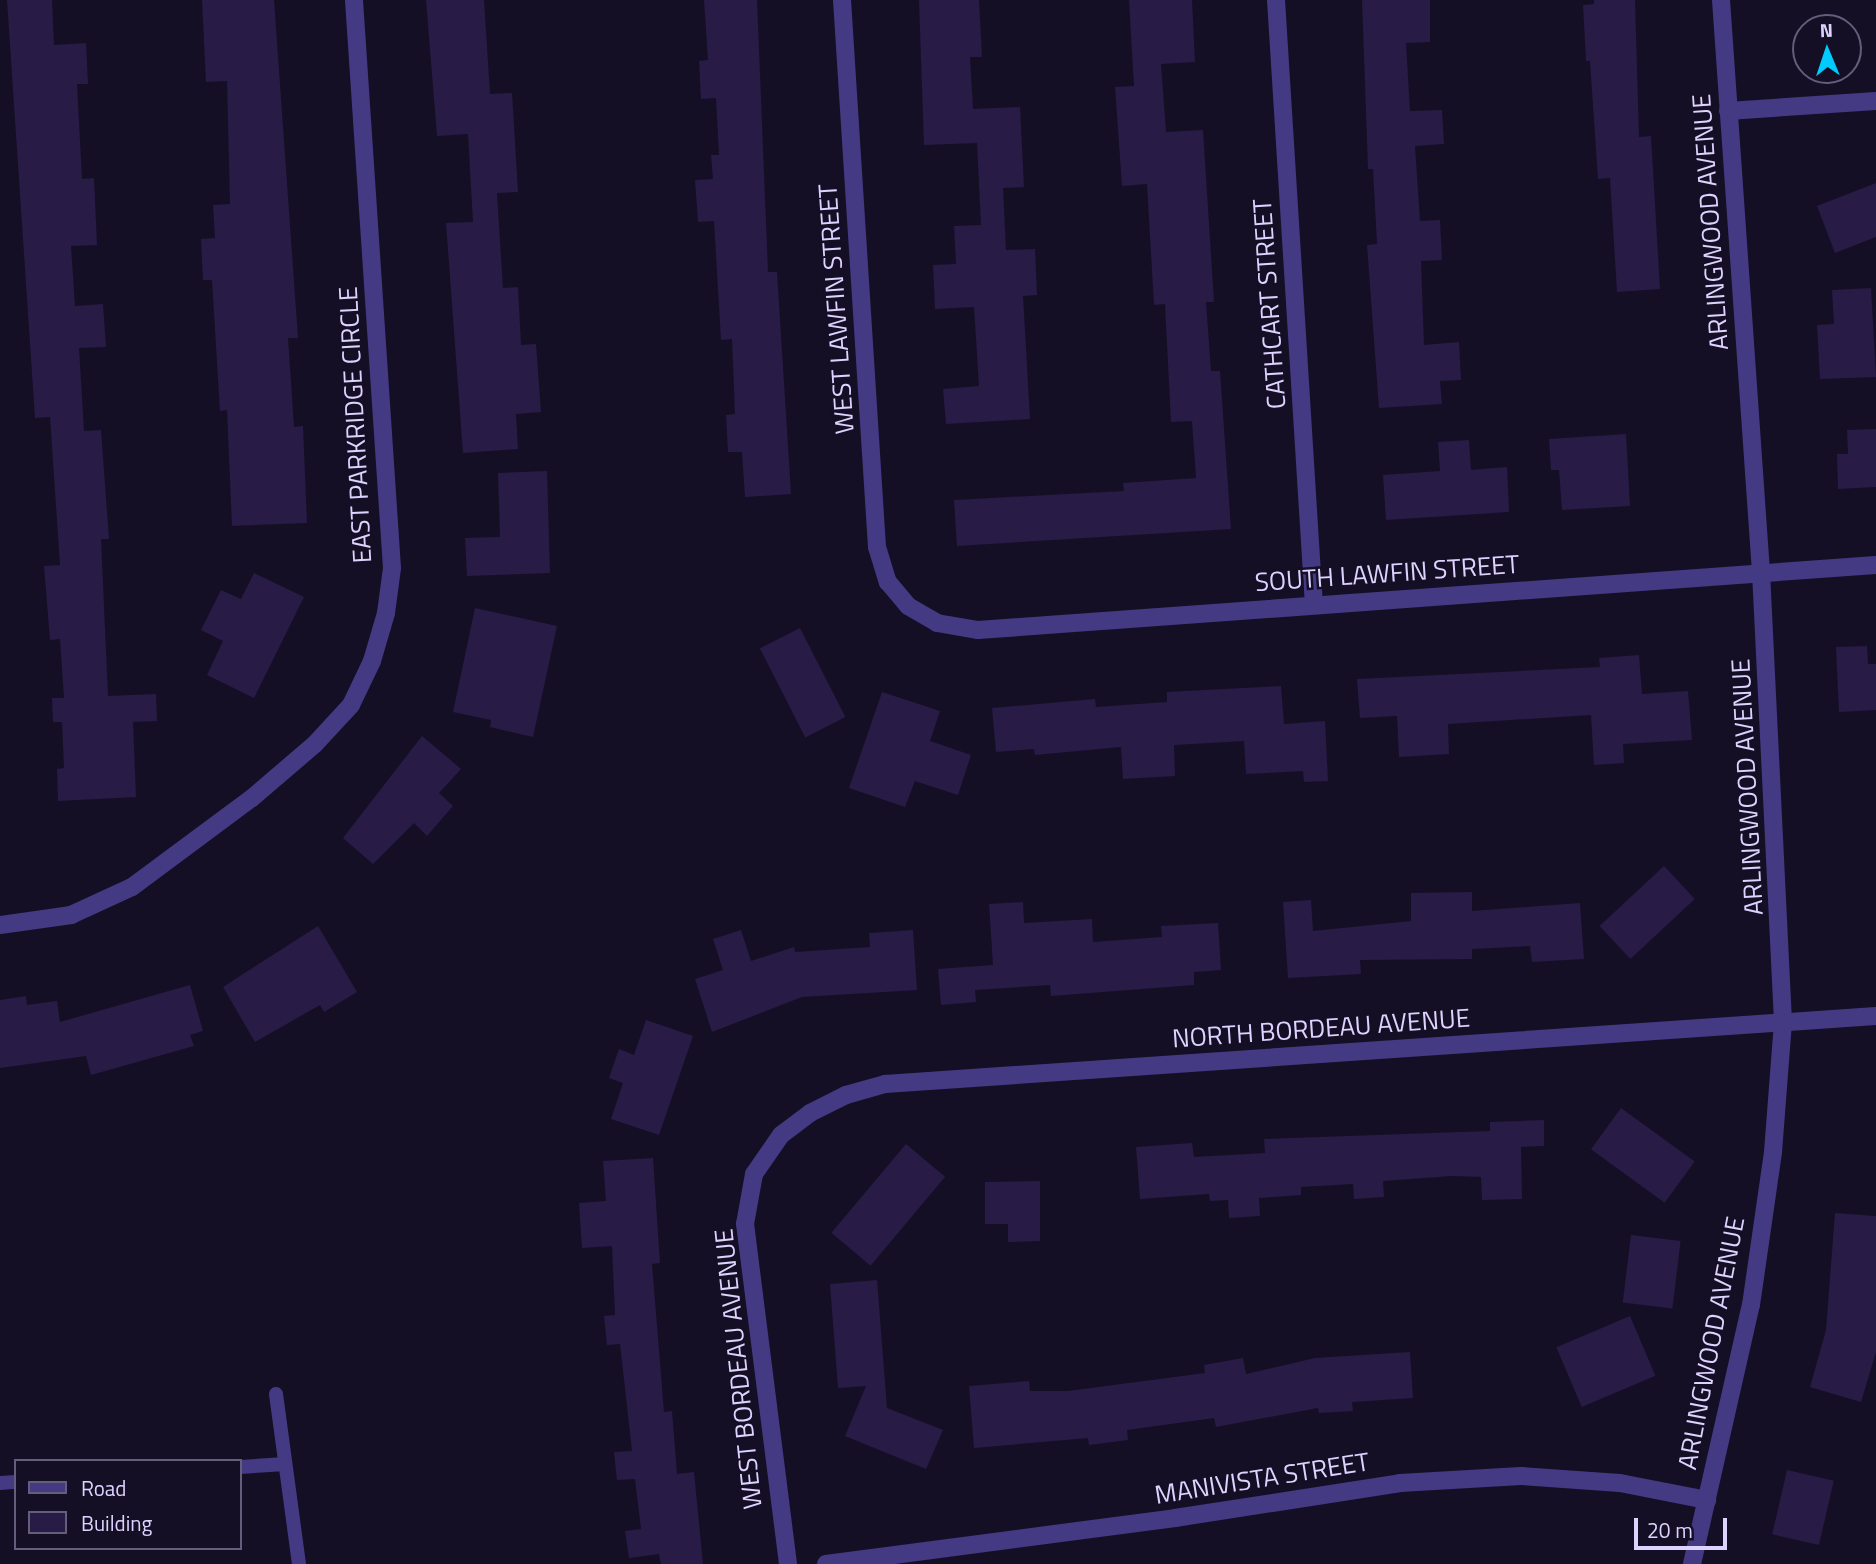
<!DOCTYPE html>
<style>
body{margin:0}
#map{position:relative;width:1876px;height:1564px;overflow:hidden;background:#150f25;font-family:"Titillium Web",sans-serif}
div>[style]{position:absolute}
.building>*{inset:0;background:#281b46;transform-origin:0 0}
.service>*{height:14px;margin:-7px;padding:0 7px;transform-origin:7px;border-radius:7px;background:#443a84}
.minor>*{height:18px;margin:-9px;padding:0 9px;transform-origin:9px;border-radius:9px;background:#443a84}
span{translate:-50% -50%;white-space:nowrap;text-align:center;line-height:1.15;-webkit-text-stroke:5px #150f25;paint-order:stroke}
.street-label{font-size:26px;color:#ddd3ff}
.legend{position:absolute;left:14px;top:1459px;width:228px;height:91px;box-sizing:border-box;background:#150f25;border:2px solid #655d7c;margin:0;padding:9px 12px;list-style:none;font-size:21px;color:#ddd3ff}
.legend li{display:flex;align-items:center;gap:14px;height:35px}
.legend b{width:35px;border:2px solid #655d7c}
.north{position:absolute;left:1792px;top:14px;width:70px;height:70px;box-sizing:border-box;background:#150f25;border:2px solid #655d7c;border-radius:50%;rotate:358deg;font-size:19px;font-weight:700;line-height:28px;text-align:center;color:#ddd3ff}
.north::after{content:'';display:block;margin:auto;width:24px;height:32px;background:#01cbfd;clip-path:polygon(50% 0,100% 100%,50% 72%,0 100%)}
.scale{position:absolute;left:1634px;top:1518px;width:93px;height:32px;box-sizing:border-box;border:4px solid #ddd3ff;border-top:0;padding-left:9px;font-size:21px;line-height:24px;white-space:nowrap;color:#ddd3ff;-webkit-text-stroke:5px #150f25;paint-order:stroke}
</style>
<div id="map">
<div class="building">
<div style="clip-path:polygon(7px 0,52px 0,54px 45px,86px 43px,88px 84px,77px 84px,82px 179px,94px 178px,97px 245px,71px 246px,75px 306px,103px 304px,106px 347px,79px 348px,84px 431px,101px 430px,109px 539px,101px 539px,108px 696px,156px 694px,157px 721px,133px 722px,136px 797px,58px 801px,57px 769px,64px 768px,62px 722px,53px 722px,52px 698px,64px 698px,60px 639px,50px 640px,44px 566px,60px 565px,50px 417px,35px 418px)"></div>
<div style="clip-path:polygon(202px 0,274px 0,298px 338px,288px 338px,294px 427px,303px 426px,307px 523px,232px 526px,227px 410px,220px 411px,212px 280px,203px 280px,201px 239px,215px 238px,213px 205px,230px 204px,227px 81px,206px 82px)"></div>
<div style="clip-path:polygon(426px 0,484px 0,490px 94px,512px 93px,518px 192px,497px 193px,503px 288px,518px 287px,521px 345px,536px 344px,541px 412px,516px 414px,518px 449px,463px 453px,446px 223px,473px 222px,468px 134px,437px 136px)"></div>
<div style="clip-path:polygon(704px 0,757px 0,768px 272px,777px 272px,791px 494px,745px 497px,742px 452px,728px 452px,726px 415px,735px 414px,732px 339px,721px 340px,714px 221px,698px 222px,695px 180px,713px 179px,711px 155px,719px 155px,716px 98px,701px 99px,699px 61px,708px 60px)"></div>
<div style="clip-path:polygon(919px 0,979px 0,982px 57px,970px 57px,973px 109px,1020px 107px,1024px 187px,1003px 188px,1006px 250px,1035px 249px,1037px 295px,1023px 296px,1030px 419px,946px 424px,943px 389px,979px 386px,974px 307px,935px 309px,933px 265px,956px 264px,954px 226px,981px 225px,977px 143px,924px 145px)"></div>
<div style="clip-path:polygon(1129px 0,1192px 0,1195px 62px,1161px 64px,1166px 132px,1203px 130px,1214px 302px,1206px 302px,1211px 371px,1220px 371px,1231px 529px,957px 546px,954px 500px,1124px 491px,1123px 483px,1196px 478px,1192px 421px,1171px 422px,1165px 304px,1154px 305px,1147px 184px,1122px 186px,1115px 87px,1134px 86px)"></div>
<div style="clip-path:polygon(1362px 0,1430px 0,1430px 42px,1406px 43px,1410px 111px,1442px 110px,1444px 144px,1415px 146px,1420px 221px,1440px 220px,1442px 260px,1421px 261px,1424px 345px,1459px 342px,1461px 380px,1440px 381px,1442px 404px,1379px 408px,1367px 245px,1377px 244px,1373px 169px,1368px 169px)"></div>
<div style="clip-path:polygon(1594px 0,1635px 0,1639px 137px,1651px 136px,1660px 289px,1617px 292px,1610px 178px,1598px 179px,1590px 61px,1586px 61px,1583px 5px,1594px 4px)"></div>
<div style="clip-path:polygon(1876px 183px,1876px 237px,1835px 253px,1817px 206px)"></div>
<div style="clip-path:polygon(1871px 288px,1876px 377px,1820px 379px,1817px 325px,1834px 324px,1832px 290px)"></div>
<div style="clip-path:polygon(1876px 429px,1876px 487px,1838px 489px,1837px 454px,1848px 454px,1847px 430px)"></div>
<div style="clip-path:polygon(1626px 434px,1630px 506px,1562px 510px,1559px 470px,1551px 470px,1549px 439px)"></div>
<div style="clip-path:polygon(1469px 440px,1471px 470px,1507px 467px,1509px 512px,1386px 520px,1383px 475px,1440px 471px,1438px 442px)"></div>
<div style="clip-path:polygon(547px 471px,550px 573px,467px 576px,465px 538px,500px 537px,498px 473px)"></div>
<div style="clip-path:polygon(254px 573px,304px 597px,254px 698px,207px 675px,223px 641px,201px 630px,221px 590px,241px 599px)"></div>
<div style="clip-path:polygon(475px 608px,557px 626px,533px 737px,490px 727px,491px 720px,453px 712px)"></div>
<div style="left:800px;top:628px;width:100px;height:45px;rotate:63deg"></div>
<div style="clip-path:polygon(1867px 646px,1868px 664px,1876px 664px,1876px 710px,1839px 712px,1836px 647px)"></div>
<div style="clip-path:polygon(1639px 655px,1642px 694px,1688px 691px,1692px 740px,1623px 744px,1624px 763px,1594px 765px,1591px 715px,1448px 724px,1449px 754px,1399px 757px,1397px 716px,1360px 718px,1357px 679px,1600px 667px,1599px 658px)"></div>
<div style="clip-path:polygon(1281px 686px,1284px 724px,1325px 721px,1328px 781px,1304px 782px,1303px 771px,1246px 774px,1244px 741px,1174px 745px,1175px 776px,1123px 779px,1121px 747px,1035px 755px,1034px 749px,996px 752px,992px 708px,1095px 699px,1096px 707px,1167px 702px,1167px 692px)"></div>
<div style="clip-path:polygon(882px 692px,940px 711px,930px 741px,971px 755px,958px 795px,915px 781px,905px 807px,849px 788px)"></div>
<div style="clip-path:polygon(422px 736px,461px 769px,439px 793px,453px 806px,427px 836px,414px 823px,373px 864px,343px 838px)"></div>
<div style="left:1664px;top:866px;width:45px;height:88px;rotate:47deg"></div>
<div style="clip-path:polygon(1472px 892px,1472px 911px,1580px 903px,1584px 959px,1532px 962px,1530px 946px,1472px 949px,1472px 959px,1360px 960px,1361px 974px,1288px 978px,1283px 902px,1311px 900px,1313px 931px,1411px 921px,1411px 893px)"></div>
<div style="clip-path:polygon(1023px 902px,1024px 923px,1092px 919px,1093px 942px,1162px 937px,1161px 926px,1218px 923px,1221px 970px,1194px 972px,1194px 985px,1051px 996px,1050px 985px,975px 990px,976px 1002px,941px 1005px,938px 969px,993px 965px,989px 904px)"></div>
<div style="clip-path:polygon(318px 926px,357px 992px,324px 1012px,320px 1005px,255px 1042px,223px 987px)"></div>
<div style="clip-path:polygon(741px 930px,751px 961px,794px 947px,795px 952px,870px 947px,869px 933px,913px 930px,917px 990px,802px 997px,712px 1032px,695px 979px,723px 970px,713px 939px)"></div>
<div style="clip-path:polygon(190px 985px,203px 1031px,190px 1035px,194px 1046px,91px 1075px,86px 1056px,0 1068px,0 1000px,26px 996px,27px 1005px,57px 1001px,60px 1022px)"></div>
<div style="clip-path:polygon(646px 1020px,693px 1036px,659px 1135px,611px 1119px,623px 1083px,609px 1078px,619px 1049px,634px 1055px)"></div>
<div style="left:1621px;top:1108px;width:91px;height:51px;rotate:36deg"></div>
<div style="clip-path:polygon(1544px 1120px,1544px 1146px,1521px 1147px,1522px 1199px,1482px 1200px,1481px 1177px,1452px 1176px,1383px 1181px,1384px 1197px,1354px 1199px,1353px 1184px,1301px 1187px,1301px 1195px,1259px 1198px,1260px 1216px,1229px 1218px,1228px 1200px,1210px 1201px,1209px 1194px,1140px 1199px,1136px 1147px,1192px 1143px,1194px 1157px,1265px 1153px,1264px 1139px,1490px 1131px,1490px 1122px)"></div>
<div style="left:906px;top:1144px;width:51px;height:116px;rotate:40deg"></div>
<div style="clip-path:polygon(653px 1158px,660px 1263px,652px 1264px,664px 1412px,672px 1411px,677px 1474px,694px 1472px,703px 1564px,661px 1564px,659px 1554px,629px 1558px,625px 1531px,641px 1529px,635px 1479px,617px 1480px,614px 1452px,632px 1451px,620px 1344px,607px 1345px,604px 1316px,615px 1315px,612px 1246px,582px 1248px,579px 1203px,606px 1201px,603px 1161px)"></div>
<div style="clip-path:polygon(1040px 1181px,1040px 1241px,1008px 1242px,1008px 1224px,985px 1224px,985px 1182px)"></div>
<div style="clip-path:polygon(1835px 1213px,1876px 1216px,1876px 1352px,1861px 1402px,1810px 1387px,1826px 1330px)"></div>
<div style="left:1631px;top:1235px;width:50px;height:68px;rotate:7deg"></div>
<div style="clip-path:polygon(877px 1280px,887px 1408px,943px 1430px,926px 1469px,845px 1436px,866px 1386px,838px 1388px,830px 1284px)"></div>
<div style="left:1630px;top:1316px;width:65px;height:80px;rotate:67deg"></div>
<div style="clip-path:polygon(1410px 1352px,1413px 1398px,1352px 1402px,1353px 1411px,1319px 1413px,1318px 1408px,1216px 1427px,1214px 1418px,1127px 1430px,1128px 1440px,1089px 1445px,1088px 1438px,974px 1448px,969px 1386px,1029px 1381px,1030px 1391px,1068px 1391px,1205px 1373px,1204px 1365px,1243px 1358px,1246px 1374px,1315px 1358px)"></div>
<div style="left:1787px;top:1470px;width:48px;height:66px;rotate:13deg"></div>
</div>
<div class="service">
<div style="left:276px;top:1394px;width:172px;rotate:82.3deg"></div>
<div style="left:240px;top:1467px;width:45px;rotate:-3.8deg"></div>
<div style="left:0;top:1483px;width:16px;rotate:-4deg"></div>
</div>
<div class="minor">
<div style="left:842px;top:0;width:548px;rotate:86.34deg"></div>
<div style="left:877px;top:547px;width:37px;rotate:73deg"></div>
<div style="left:888px;top:582px;width:31px;rotate:50deg"></div>
<div style="left:908px;top:606px;width:34px;rotate:30deg"></div>
<div style="left:937px;top:623px;width:42px;rotate:9.7deg"></div>
<div style="left:978px;top:630px;width:900px;rotate:-4.14deg"></div>
<div style="left:1276px;top:0;width:606px;rotate:86.41deg"></div>
<div style="left:1728px;top:111px;width:148px;rotate:-3.9deg"></div>
<div style="left:0;top:925px;width:72px;rotate:-8deg"></div>
<div style="left:71px;top:915px;width:67px;rotate:-24.7deg"></div>
<div style="left:132px;top:887px;width:149px;rotate:-36.6deg"></div>
<div style="left:252px;top:798px;width:83px;rotate:-40.6deg"></div>
<div style="left:315px;top:744px;width:53px;rotate:-47.3deg"></div>
<div style="left:351px;top:705px;width:49px;rotate:-64.5deg"></div>
<div style="left:372px;top:661px;width:50px;rotate:-73.7deg"></div>
<div style="left:386px;top:613px;width:45px;rotate:-82.4deg"></div>
<div style="left:392px;top:568px;width:569px;rotate:-93.83deg"></div>
<div style="left:788px;top:1564px;width:343px;rotate:-97.2deg"></div>
<div style="left:745px;top:1224px;width:51px;rotate:-79.8deg"></div>
<div style="left:754px;top:1174px;width:47px;rotate:-55.3deg"></div>
<div style="left:781px;top:1135px;width:36px;rotate:-37deg"></div>
<div style="left:810px;top:1113px;width:40px;rotate:-26.6deg"></div>
<div style="left:846px;top:1095px;width:41px;rotate:-15.8deg"></div>
<div style="left:885px;top:1084px;width:993px;rotate:-3.93deg"></div>
<div style="left:826px;top:1564px;width:352px;rotate:-7.5deg"></div>
<div style="left:1175px;top:1518px;width:228px;rotate:-8.8deg"></div>
<div style="left:1400px;top:1483px;width:121px;rotate:-3.3deg"></div>
<div style="left:1521px;top:1476px;width:99px;rotate:4deg"></div>
<div style="left:1620px;top:1483px;width:89px;rotate:11.1deg"></div>
<div style="left:1692px;top:1564px;width:266px;rotate:-77.2deg"></div>
<div style="left:1751px;top:1305px;width:155px;rotate:-81.8deg"></div>
<div style="left:1773px;top:1152px;width:130px;rotate:-85.6deg"></div>
<div style="left:1783px;top:1022px;width:451px;rotate:-92.8deg"></div>
<div style="left:1761px;top:572px;width:573px;rotate:-94deg"></div>
</div>
<div class="street-label">
<span style="left:1710px;top:222px;rotate:-94deg">ARLINGWOOD AVENUE</span>
<span style="left:1269px;top:304px;rotate:-94deg">CATHCART STREET</span>
<span style="left:836px;top:309px;rotate:-94deg">WEST LAWFIN STREET</span>
<span style="left:355px;top:425px;rotate:-93deg">EAST PARKRIDGE CIRCLE</span>
<span style="left:1387px;top:573px;rotate:-4deg">SOUTH LAWFIN STREET</span>
<span style="left:1747px;top:787px;rotate:-93deg">ARLINGWOOD AVENUE</span>
<span style="left:1321px;top:1028px;rotate:-4deg">NORTH BORDEAU AVENUE</span>
<span style="left:1711px;top:1343px;rotate:-79deg">ARLINGWOOD AVENUE</span>
<span style="left:738px;top:1369px;rotate:-96deg">WEST BORDEAU AVENUE</span>
<span style="left:1262px;top:1478px;rotate:-9deg">MANIVISTA STREET</span>
</div>
<ul class="legend">
<li><b style="height:9px;background:#443a84"></b>Road</li>
<li><b style="height:19px;background:#281b46"></b>Building</li>
</ul>
<div class="north">N</div>
<div class="scale">20 m</div>
</div>
